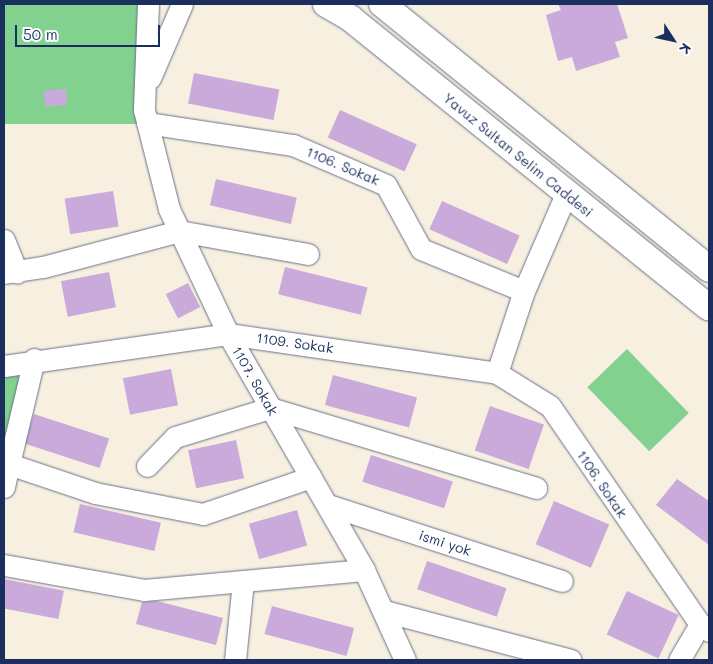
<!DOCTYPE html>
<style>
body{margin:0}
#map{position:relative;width:713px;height:664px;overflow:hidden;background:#f7efdf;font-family:Mali,sans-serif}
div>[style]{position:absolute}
.green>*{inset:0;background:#83d18f;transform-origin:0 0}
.building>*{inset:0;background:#caaada;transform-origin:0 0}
.roads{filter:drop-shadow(0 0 1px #68728b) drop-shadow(0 0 1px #68728b)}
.minor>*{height:21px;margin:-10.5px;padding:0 10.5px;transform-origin:10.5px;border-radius:10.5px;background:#fff}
.tertiary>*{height:26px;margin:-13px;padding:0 13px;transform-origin:13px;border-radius:13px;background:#fff}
span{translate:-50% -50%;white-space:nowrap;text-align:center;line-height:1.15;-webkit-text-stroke:4px #fff;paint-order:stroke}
.street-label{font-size:14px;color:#1b2f5e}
.frame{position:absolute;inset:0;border:5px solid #1b2f5e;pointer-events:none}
.north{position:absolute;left:648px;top:15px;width:50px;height:50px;-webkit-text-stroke:4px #fff;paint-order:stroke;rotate:125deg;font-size:14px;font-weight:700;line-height:20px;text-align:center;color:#1b2f5e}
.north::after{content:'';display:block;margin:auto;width:18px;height:22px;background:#1b2f5e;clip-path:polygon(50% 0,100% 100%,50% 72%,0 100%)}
.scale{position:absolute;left:15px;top:25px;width:145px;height:22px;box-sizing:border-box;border:2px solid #1b2f5e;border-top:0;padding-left:6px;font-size:15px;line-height:18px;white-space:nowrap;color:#1b2f5e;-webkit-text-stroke:4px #fff;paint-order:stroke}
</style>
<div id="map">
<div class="green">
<div style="left:4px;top:4px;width:137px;height:120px"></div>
<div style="left:627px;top:349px;width:89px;height:55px;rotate:46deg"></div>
<div style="clip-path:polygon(34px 359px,4px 487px,4px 366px)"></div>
</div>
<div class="building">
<div style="clip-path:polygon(558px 4px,617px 4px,628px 38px,615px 42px,620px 57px,576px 71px,572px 57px,558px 61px,546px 15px,561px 10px)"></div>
<div style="left:194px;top:73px;width:87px;height:31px;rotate:11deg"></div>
<div style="left:66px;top:89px;width:16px;height:22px;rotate:86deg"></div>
<div style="left:340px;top:110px;width:84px;height:30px;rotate:24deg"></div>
<div style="left:216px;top:179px;width:83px;height:27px;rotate:13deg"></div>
<div style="left:113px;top:191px;width:36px;height:49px;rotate:81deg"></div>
<div style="left:442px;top:201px;width:85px;height:31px;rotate:24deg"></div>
<div style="left:285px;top:267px;width:85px;height:28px;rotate:14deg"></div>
<div style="left:109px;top:272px;width:36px;height:49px;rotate:79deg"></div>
<div style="left:188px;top:283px;width:27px;height:25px;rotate:63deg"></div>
<div style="left:171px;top:369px;width:37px;height:49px;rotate:79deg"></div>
<div style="left:333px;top:375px;width:87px;height:31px;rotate:15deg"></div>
<div style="left:490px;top:406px;width:57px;height:47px;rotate:19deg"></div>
<div style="left:34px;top:414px;width:79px;height:31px;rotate:18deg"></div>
<div style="left:236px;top:440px;width:39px;height:49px;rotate:78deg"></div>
<div style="left:371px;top:455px;width:86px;height:28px;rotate:18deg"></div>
<div style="clip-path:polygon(677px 479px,709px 501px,709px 545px,656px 505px)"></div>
<div style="left:554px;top:501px;width:60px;height:47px;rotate:23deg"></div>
<div style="left:80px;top:504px;width:83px;height:29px;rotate:13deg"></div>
<div style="left:297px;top:510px;width:37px;height:50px;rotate:74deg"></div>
<div style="left:427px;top:561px;width:84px;height:30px;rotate:19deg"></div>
<div style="left:4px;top:579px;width:61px;height:29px;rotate:11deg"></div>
<div style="left:627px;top:591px;width:57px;height:48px;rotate:25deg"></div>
<div style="clip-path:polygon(157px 601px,223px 618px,216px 645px,136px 624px,142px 602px)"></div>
<div style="left:272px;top:606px;width:85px;height:29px;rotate:15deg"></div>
</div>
<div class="roads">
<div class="minor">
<div style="left:148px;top:4px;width:106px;rotate:92.2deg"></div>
<div style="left:144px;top:110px;width:102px;rotate:75.8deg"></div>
<div style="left:169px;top:209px;width:138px;rotate:64.7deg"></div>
<div style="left:228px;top:334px;width:272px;rotate:60deg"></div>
<div style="left:364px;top:570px;width:99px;rotate:65.5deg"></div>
<div style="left:150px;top:78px;width:81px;rotate:-66.6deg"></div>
<div style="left:147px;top:123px;width:148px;rotate:8.6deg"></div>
<div style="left:293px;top:145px;width:101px;rotate:23.3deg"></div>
<div style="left:386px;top:185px;width:73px;rotate:61.3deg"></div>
<div style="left:421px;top:249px;width:111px;rotate:22.2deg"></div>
<div style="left:4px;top:240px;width:35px;rotate:68deg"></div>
<div style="left:4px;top:273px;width:39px;rotate:-9deg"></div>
<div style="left:43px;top:267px;width:141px;rotate:-14.8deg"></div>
<div style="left:179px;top:231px;width:131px;rotate:10.1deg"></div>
<div style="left:4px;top:366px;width:226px;rotate:-8.1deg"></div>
<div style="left:228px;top:334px;width:272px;rotate:8.2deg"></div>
<div style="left:497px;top:373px;width:62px;rotate:31.9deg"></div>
<div style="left:550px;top:406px;width:265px;rotate:55.5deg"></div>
<div style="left:700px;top:624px;width:11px;rotate:38deg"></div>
<div style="left:497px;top:373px;width:86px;rotate:-71.8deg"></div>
<div style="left:524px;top:291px;width:106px;rotate:-66.6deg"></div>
<div style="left:9px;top:464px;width:108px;rotate:-76.6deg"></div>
<div style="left:147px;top:466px;width:40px;rotate:-46deg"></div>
<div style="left:175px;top:437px;width:99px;rotate:-17deg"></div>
<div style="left:270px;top:408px;width:278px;rotate:16.7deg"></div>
<div style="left:4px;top:487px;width:24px;rotate:-78deg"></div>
<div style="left:9px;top:464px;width:91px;rotate:18.6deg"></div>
<div style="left:95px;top:493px;width:110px;rotate:11deg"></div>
<div style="left:203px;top:514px;width:114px;rotate:-18.9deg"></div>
<div style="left:328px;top:505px;width:246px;rotate:18deg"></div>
<div style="left:4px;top:565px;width:142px;rotate:10.1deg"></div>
<div style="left:144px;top:590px;width:221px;rotate:-5.2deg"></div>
<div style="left:384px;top:611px;width:193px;rotate:14.7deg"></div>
<div style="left:235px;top:660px;width:79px;rotate:-84.2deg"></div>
<div style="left:679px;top:660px;width:42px;rotate:-59.7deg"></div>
</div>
<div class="tertiary">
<div style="left:326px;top:4px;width:28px;rotate:30deg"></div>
<div style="left:350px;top:18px;width:461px;rotate:38.9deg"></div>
<div style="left:382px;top:4px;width:421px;rotate:39deg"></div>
</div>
</div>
<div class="street-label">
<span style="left:518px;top:155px;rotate:39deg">Yavuz Sultan Selim Caddesi</span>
<span style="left:343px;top:166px;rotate:23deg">1106. Sokak</span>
<span style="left:295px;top:343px;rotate:8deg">1109. Sokak</span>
<span style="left:255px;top:381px;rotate:60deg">1107. Sokak</span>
<span style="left:602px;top:484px;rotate:56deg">1106. Sokak</span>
<span style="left:445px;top:543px;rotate:18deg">ismi yok</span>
</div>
<div class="frame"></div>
<div class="north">K</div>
<div class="scale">50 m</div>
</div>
